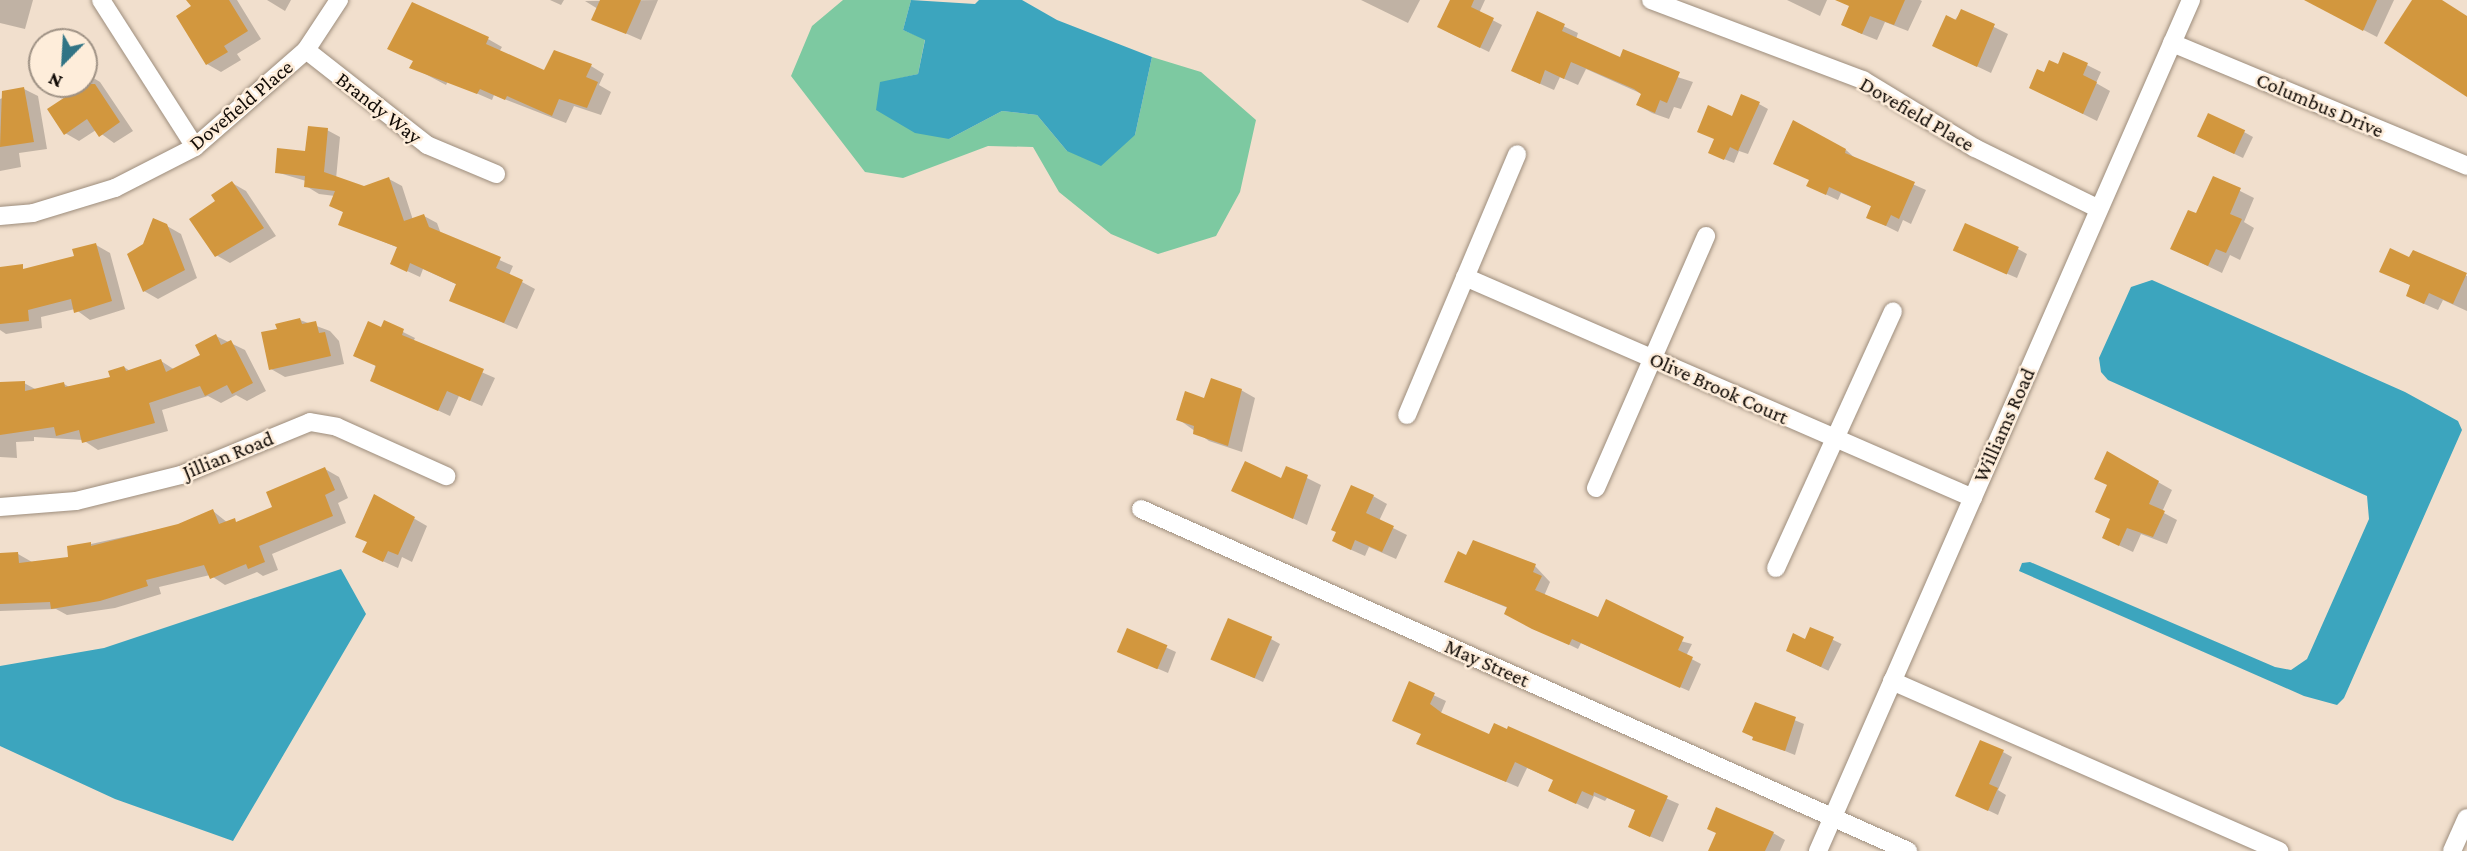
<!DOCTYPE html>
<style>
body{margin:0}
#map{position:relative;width:2467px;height:851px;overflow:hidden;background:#f1dfcd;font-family:"Crimson Pro",serif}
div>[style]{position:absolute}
.green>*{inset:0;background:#7dc9a1}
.water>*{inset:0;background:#3ca5be}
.shadow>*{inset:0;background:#0003;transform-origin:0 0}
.building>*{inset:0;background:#d2973e;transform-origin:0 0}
.roads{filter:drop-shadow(0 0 2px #9d8d7c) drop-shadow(0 0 2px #9d8d7c)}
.minor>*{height:18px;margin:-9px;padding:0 9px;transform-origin:9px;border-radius:9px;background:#fff}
span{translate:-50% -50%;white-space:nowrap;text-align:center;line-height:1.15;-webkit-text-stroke:5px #feedda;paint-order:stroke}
.street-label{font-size:21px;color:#100a05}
.north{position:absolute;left:28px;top:28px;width:70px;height:70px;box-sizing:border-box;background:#feedda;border:2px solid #9f9285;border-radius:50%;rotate:204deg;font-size:19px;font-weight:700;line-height:28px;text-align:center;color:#100a05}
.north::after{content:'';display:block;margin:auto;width:24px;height:32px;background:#317485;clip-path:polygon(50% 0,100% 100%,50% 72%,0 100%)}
</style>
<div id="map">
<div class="green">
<div style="clip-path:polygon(843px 0,911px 0,903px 30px,925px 39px,918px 74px,880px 83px,949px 139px,1002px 111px,1037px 115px,1067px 151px,1135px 135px,1152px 57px,1201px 72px,1256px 120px,1240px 192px,1216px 236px,1158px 254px,1111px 234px,1059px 192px,1033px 147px,988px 146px,903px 178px,865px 172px,791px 76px,812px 26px)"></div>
</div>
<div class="water">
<div style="clip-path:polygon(911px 0,975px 4px,979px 0,1022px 0,1057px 20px,1152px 57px,1135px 135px,1101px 166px,1067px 151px,1037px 115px,1002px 111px,949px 139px,915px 133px,876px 110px,880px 82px,918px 74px,925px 40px,903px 30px)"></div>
<div style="clip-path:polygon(2152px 280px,2405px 392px,2458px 421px,2462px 430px,2344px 698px,2337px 705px,2304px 696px,2019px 571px,2022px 563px,2030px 562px,2275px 667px,2291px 670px,2307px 659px,2369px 519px,2367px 496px,2108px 380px,2101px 372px,2099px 358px,2131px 287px)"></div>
<div style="clip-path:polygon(341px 569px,366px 614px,233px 841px,115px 799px,0 746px,0 666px,104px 648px)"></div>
</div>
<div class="shadow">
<div style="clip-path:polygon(0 0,33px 0,25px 29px,0 23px)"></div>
<div style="clip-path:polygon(201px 0,237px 0,261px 39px,237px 54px,241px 60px,221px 72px,207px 64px)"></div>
<div style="clip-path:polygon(267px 0,291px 0,285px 11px)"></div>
<div style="clip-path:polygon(550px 0,564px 0,561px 5px)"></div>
<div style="clip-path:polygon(658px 0,641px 40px,593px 19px,598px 9px,585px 1px)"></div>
<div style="clip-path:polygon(1361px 0,1420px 0,1408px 23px)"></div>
<div style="clip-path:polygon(1452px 0,1485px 0,1479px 13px,1502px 25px,1489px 52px,1448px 32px)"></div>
<div style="clip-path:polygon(1787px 0,1827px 0,1820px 16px)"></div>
<div style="clip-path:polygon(1854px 0,1920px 0,1922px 1px,1908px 31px,1885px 22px,1877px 40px,1857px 32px)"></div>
<div style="clip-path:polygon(2306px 0,2394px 0,2377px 37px)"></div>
<div style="clip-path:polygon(1962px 11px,2008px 34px,1991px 73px,1934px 46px)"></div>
<div style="clip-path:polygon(1538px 14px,1578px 33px,1576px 39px,1621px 59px,1693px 82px,1681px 109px,1674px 107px,1669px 119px,1652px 113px,1638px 105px,1642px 94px,1586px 69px,1578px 85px,1560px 77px,1554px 90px,1527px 78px)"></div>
<div style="clip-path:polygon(488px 39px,502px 47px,499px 52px,545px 73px,591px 66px,604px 74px,599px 85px,611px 92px,601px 115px,574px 106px,566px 123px,494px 95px,492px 100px,448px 81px,446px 85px,412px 67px)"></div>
<div style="clip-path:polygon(2087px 65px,2101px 72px,2096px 83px,2110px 91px,2097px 121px,2045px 95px,2045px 74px,2059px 67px)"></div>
<div style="clip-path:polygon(87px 74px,100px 82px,133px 131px,114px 143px,96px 130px,79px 141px,65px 133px,79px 90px,75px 84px,84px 84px)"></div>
<div style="clip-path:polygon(24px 89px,38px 96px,47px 149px,19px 153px,21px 167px,0 171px,0 99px)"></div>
<div style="clip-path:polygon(1759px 104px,1768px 109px,1748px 154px,1739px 151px,1734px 163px,1719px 157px,1716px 140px,1732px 118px)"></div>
<div style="clip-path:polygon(327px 130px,340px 137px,336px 179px,364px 188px,389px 179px,402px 186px,413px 220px,424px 216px,437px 223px,441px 234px,513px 266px,509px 275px,535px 289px,517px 329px,451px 300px,458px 285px,423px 269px,420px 277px,392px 264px,399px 248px,340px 224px,345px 213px,331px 205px,335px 196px,319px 194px,306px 186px,306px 181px,276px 172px,307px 153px)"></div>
<div style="clip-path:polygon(2244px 132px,2253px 137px,2243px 158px,2209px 142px)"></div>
<div style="clip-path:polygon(1846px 150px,1856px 159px,1926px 190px,1911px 224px,1903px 220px,1898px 232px,1868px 217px,1873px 207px,1841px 193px,1838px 200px,1808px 186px)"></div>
<div style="clip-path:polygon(2214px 178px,2254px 198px,2244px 222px,2254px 228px,2240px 260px,2230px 255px,2222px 273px,2172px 249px,2197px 216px)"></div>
<div style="clip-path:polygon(232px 183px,246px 191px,276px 236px,230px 263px,216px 255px,218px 202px)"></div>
<div style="clip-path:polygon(167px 226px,181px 234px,197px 278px,158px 299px,144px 291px,144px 245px)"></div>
<div style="clip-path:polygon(96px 245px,110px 253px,125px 309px,90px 320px,75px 309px,41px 317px,42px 328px,6px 334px,0 330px,0 268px,29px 270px,77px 257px)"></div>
<div style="clip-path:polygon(2018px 249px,2027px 254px,2017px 278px,1964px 255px)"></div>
<div style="clip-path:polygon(2413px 252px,2467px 276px,2467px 311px,2443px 300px,2438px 310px,2422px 303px,2408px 295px,2412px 286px,2381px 271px,2410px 259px)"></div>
<div style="clip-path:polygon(300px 320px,330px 331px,339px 341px,344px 364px,285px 377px,271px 369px,279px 331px)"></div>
<div style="clip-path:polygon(385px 323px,415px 338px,413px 342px,495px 378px,482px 406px,459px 396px,450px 416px,372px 380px)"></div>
<div style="clip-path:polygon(216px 336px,245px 350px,266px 391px,247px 401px,236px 395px,221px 403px,208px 396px,162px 410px,168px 431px,98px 450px,83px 440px,34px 437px,34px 441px,16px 442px,17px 458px,0 457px,0 384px,24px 383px,37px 390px,64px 384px,71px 388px,112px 378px,124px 367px,130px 371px,161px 361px,175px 370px,203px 356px)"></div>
<div style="clip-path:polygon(1241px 390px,1255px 398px,1242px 452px,1209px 441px,1178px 419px,1206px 400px)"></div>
<div style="clip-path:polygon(2107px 453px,2172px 490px,2162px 512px,2177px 520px,2167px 544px,2141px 534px,2133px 552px,2118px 545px)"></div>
<div style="clip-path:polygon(1287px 468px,1321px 485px,1307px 525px,1234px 491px,1282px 480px)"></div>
<div style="clip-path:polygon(325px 469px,339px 477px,348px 498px,338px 503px,346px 523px,272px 554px,278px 570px,263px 576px,257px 572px,225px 585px,210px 575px,159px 587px,161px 594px,115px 608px,67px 615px,56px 609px,0 611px,0 555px,18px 554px,32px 562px,70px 558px,91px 544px,179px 525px,213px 511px,228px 523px,239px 523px,275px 508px)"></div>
<div style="clip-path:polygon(375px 496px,427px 526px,412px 562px,402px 557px,398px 568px,378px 559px,368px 542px)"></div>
<div style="clip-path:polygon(1373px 496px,1387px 504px,1379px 521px,1407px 535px,1396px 559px,1369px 547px,1365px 556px,1347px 548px,1338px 532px)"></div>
<div style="clip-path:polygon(1467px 557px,1535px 566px,1550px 582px,1544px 596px,1599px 620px,1692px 644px,1686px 656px,1701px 664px,1689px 691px,1581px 643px,1578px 649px,1515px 618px,1508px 608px,1455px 586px)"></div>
<div style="left:1811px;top:629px;width:34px;height:30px;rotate:26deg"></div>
<div style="clip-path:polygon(1128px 630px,1176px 652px,1168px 673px,1128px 656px)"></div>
<div style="clip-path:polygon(1271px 639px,1280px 644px,1263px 682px,1221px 663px)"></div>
<div style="clip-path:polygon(1410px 684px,1446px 701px,1441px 713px,1490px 736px,1509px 728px,1679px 804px,1663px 842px,1642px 833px,1637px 811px,1607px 798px,1605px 801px,1594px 796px,1588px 809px,1550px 791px,1555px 780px,1527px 768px,1518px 787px,1419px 744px,1423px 734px)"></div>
<div style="clip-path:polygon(1756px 704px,1804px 724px,1795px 755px,1754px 739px)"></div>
<div style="clip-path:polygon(2003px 752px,2012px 757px,1998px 790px,2006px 795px,1998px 815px,1966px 800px)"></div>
<div style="clip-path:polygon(1773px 833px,1785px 840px,1780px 851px,1710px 851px)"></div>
</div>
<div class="building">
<div style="clip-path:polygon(186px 0,229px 0,248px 31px,224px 46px,228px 52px,206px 65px,176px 16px,191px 6px)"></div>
<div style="clip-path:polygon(600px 0,641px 0,626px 34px,591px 20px)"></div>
<div style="clip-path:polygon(1450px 0,1474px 0,1471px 7px,1494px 18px,1480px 48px,1437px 27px)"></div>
<div style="clip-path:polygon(1835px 0,1905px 0,1894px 25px,1870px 16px,1862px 34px,1841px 25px,1849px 6px)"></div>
<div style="clip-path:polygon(2304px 0,2377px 0,2363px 31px)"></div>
<div style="clip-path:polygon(2412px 0,2442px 0,2467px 16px,2467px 97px,2384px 43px)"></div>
<div style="clip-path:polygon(412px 2px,489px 37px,486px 44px,544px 70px,554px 50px,592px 64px,586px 77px,598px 82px,587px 108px,559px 99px,552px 116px,507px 96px,505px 100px,480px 89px,477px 94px,409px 68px,413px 61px,387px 49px)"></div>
<div style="clip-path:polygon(1961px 9px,1995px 24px,1977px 67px,1932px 46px,1946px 15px,1956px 20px)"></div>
<div style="clip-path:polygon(1537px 11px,1565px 24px,1562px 31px,1620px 57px,1623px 49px,1680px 72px,1667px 103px,1660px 100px,1655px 113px,1636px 105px,1641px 94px,1634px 89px,1571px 62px,1564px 79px,1545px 70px,1540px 84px,1511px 71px)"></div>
<div style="clip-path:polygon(2063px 52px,2088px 63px,2083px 75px,2097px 82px,2083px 114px,2029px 88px,2037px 69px,2044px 72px,2049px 60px,2058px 64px)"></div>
<div style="clip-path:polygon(85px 84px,95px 84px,120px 122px,99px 137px,87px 119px,64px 135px,47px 109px)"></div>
<div style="clip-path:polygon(24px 87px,34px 142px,0 147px,2px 91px)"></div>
<div style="clip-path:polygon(1741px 94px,1760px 102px,1738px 151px,1730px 147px,1724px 160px,1708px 153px,1714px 139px,1697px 132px,1708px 105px,1732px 116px)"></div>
<div style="left:2208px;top:113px;width:41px;height:26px;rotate:25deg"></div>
<div style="clip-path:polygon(1793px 120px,1846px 149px,1845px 153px,1915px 182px,1899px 219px,1891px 215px,1886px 226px,1866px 218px,1871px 206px,1829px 187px,1826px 195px,1806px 186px,1809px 180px,1773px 164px)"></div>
<div style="clip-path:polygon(308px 126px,328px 128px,324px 172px,364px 186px,389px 177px,404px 221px,424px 214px,429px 227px,501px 257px,496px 268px,523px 280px,504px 323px,449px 301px,456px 284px,410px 263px,407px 272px,390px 264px,397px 247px,338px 225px,343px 212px,329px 206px,335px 191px,304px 187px,305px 176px,275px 173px,277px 148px,305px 151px)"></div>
<div style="clip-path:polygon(2213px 176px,2241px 188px,2230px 214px,2242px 219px,2226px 253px,2216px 249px,2208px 266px,2170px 249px,2188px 210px,2196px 213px)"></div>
<div style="clip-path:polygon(232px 181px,264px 228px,215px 257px,189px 219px,215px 201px,211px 195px)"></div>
<div style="clip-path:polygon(153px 218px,167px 224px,185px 270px,143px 292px,127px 254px,143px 244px)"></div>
<div style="left:1965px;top:223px;width:59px;height:30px;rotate:24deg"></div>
<div style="clip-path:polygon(96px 243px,112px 301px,74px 313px,71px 299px,28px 310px,29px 321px,0 324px,0 267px,23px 264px,23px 269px,74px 256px,72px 249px)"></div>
<div style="clip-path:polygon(2390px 248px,2409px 257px,2413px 250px,2467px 273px,2453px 304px,2429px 293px,2424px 304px,2406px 296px,2410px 285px,2379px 272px)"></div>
<div style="clip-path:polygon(300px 318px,302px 324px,316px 321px,319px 333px,325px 332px,331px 356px,269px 370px,261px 332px,277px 329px,275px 324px)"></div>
<div style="clip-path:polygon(384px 320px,404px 329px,402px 335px,484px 369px,470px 401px,447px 391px,438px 411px,370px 381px,376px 366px,353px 356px,368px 321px,381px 327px)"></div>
<div style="clip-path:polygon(216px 334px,221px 345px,231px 340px,253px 383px,232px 394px,227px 385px,205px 396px,200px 386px,149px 403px,155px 423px,82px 443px,79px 430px,56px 436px,54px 427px,0 435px,0 382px,25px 381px,25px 391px,64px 382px,65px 387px,110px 377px,108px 371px,124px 366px,126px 371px,161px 359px,166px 372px,200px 355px,195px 345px)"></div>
<div style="clip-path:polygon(1211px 378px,1242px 389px,1228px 446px,1193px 434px,1194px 426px,1176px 420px,1185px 391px,1204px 398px)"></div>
<div style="clip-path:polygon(2107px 451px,2159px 481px,2149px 504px,2165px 511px,2153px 537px,2127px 528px,2119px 546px,2102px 538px,2110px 519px,2095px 512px,2107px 485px,2094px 479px)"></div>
<div style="clip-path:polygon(1245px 461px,1281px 478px,1286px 466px,1308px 475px,1293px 519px,1231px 491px)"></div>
<div style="clip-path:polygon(325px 467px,335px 490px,325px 495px,333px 516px,259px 546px,265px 562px,248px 569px,246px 564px,210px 579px,204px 565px,146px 580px,148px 586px,100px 601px,51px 609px,50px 602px,0 604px,0 553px,18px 552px,19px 563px,68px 557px,67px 546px,91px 542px,91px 546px,178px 524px,213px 509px,219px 524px,235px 518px,236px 522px,272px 507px,266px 492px)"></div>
<div style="clip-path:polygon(1351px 485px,1374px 495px,1366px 513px,1394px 526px,1382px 552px,1355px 540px,1351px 550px,1332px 541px,1336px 532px,1331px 530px)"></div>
<div style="clip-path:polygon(374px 494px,415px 517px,398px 555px,388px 551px,383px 562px,362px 552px,367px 542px,355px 537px)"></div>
<div style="clip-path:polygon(1473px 540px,1536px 564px,1533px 572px,1542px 576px,1535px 590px,1598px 617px,1606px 599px,1684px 637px,1678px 650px,1693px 657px,1680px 688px,1572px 639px,1569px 645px,1532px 629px,1504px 614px,1507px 607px,1444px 582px,1458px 551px,1466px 555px)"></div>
<div style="left:1228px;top:618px;width:48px;height:45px;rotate:23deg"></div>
<div style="clip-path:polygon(1810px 627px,1834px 637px,1821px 667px,1786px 651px,1793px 633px,1805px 639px)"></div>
<div style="left:1127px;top:628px;width:44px;height:26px;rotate:23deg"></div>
<div style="clip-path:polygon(1409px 681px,1435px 693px,1430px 704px,1442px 713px,1489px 734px,1494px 723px,1507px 729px,1508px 726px,1668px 796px,1650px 837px,1628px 827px,1635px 810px,1594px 792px,1593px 796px,1582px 791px,1576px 804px,1548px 791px,1553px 780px,1515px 762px,1506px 782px,1416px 744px,1421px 734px,1392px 721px)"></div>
<div style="clip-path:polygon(1755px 702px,1796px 717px,1785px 751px,1752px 740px,1753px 737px,1742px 732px)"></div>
<div style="clip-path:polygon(1980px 740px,2004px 750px,1989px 784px,1998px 788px,1988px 811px,1955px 796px)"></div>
<div style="clip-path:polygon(1716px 807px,1774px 832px,1765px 851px,1708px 851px,1716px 833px,1707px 829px)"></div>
</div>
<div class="roads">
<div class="minor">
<div style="left:101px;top:0;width:174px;rotate:57.4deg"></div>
<div style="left:1651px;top:0;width:227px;rotate:20.7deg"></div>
<div style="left:1863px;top:80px;width:131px;rotate:31.3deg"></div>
<div style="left:1975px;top:148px;width:138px;rotate:26.2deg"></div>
<div style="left:2172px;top:43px;width:320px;rotate:22.6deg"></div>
<div style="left:306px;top:50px;width:154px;rotate:38.1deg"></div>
<div style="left:427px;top:145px;width:75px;rotate:22.8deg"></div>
<div style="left:0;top:216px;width:33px;rotate:-5deg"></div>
<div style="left:33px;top:213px;width:86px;rotate:-17deg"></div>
<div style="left:115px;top:188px;width:90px;rotate:-27.1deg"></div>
<div style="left:195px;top:147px;width:147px;rotate:-41.1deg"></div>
<div style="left:306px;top:50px;width:60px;rotate:-56.6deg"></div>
<div style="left:1465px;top:277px;width:554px;rotate:23.51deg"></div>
<div style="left:1407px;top:415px;width:283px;rotate:-67.1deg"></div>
<div style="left:1596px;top:488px;width:275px;rotate:-66.4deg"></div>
<div style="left:0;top:507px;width:76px;rotate:-4.5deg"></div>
<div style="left:76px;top:501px;width:108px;rotate:-13.9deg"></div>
<div style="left:181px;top:475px;width:139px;rotate:-22.3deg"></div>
<div style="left:310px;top:422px;width:27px;rotate:10deg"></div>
<div style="left:337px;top:427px;width:120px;rotate:24.2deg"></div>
<div style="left:1141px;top:509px;width:840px;rotate:24.03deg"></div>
<div style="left:1776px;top:568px;width:282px;rotate:-65.5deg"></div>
<div style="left:1892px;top:681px;width:423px;rotate:23.7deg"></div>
<div style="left:1818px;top:851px;width:929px;rotate:-66.33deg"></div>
<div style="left:2452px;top:851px;width:36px;rotate:-66deg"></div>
</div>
</div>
<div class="street-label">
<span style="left:241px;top:105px;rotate:-40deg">Dovefield Place</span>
<span style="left:2320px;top:105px;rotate:23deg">Columbus Drive</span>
<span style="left:379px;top:108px;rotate:38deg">Brandy Way</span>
<span style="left:1917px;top:114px;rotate:30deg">Dovefield Place</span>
<span style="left:1719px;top:388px;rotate:24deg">Olive Brook Court</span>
<span style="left:2004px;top:425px;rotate:-66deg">Williams Road</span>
<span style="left:228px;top:455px;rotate:-22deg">Jillian Road</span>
<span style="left:1487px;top:663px;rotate:24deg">May Street</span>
</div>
<div class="north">N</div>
</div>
